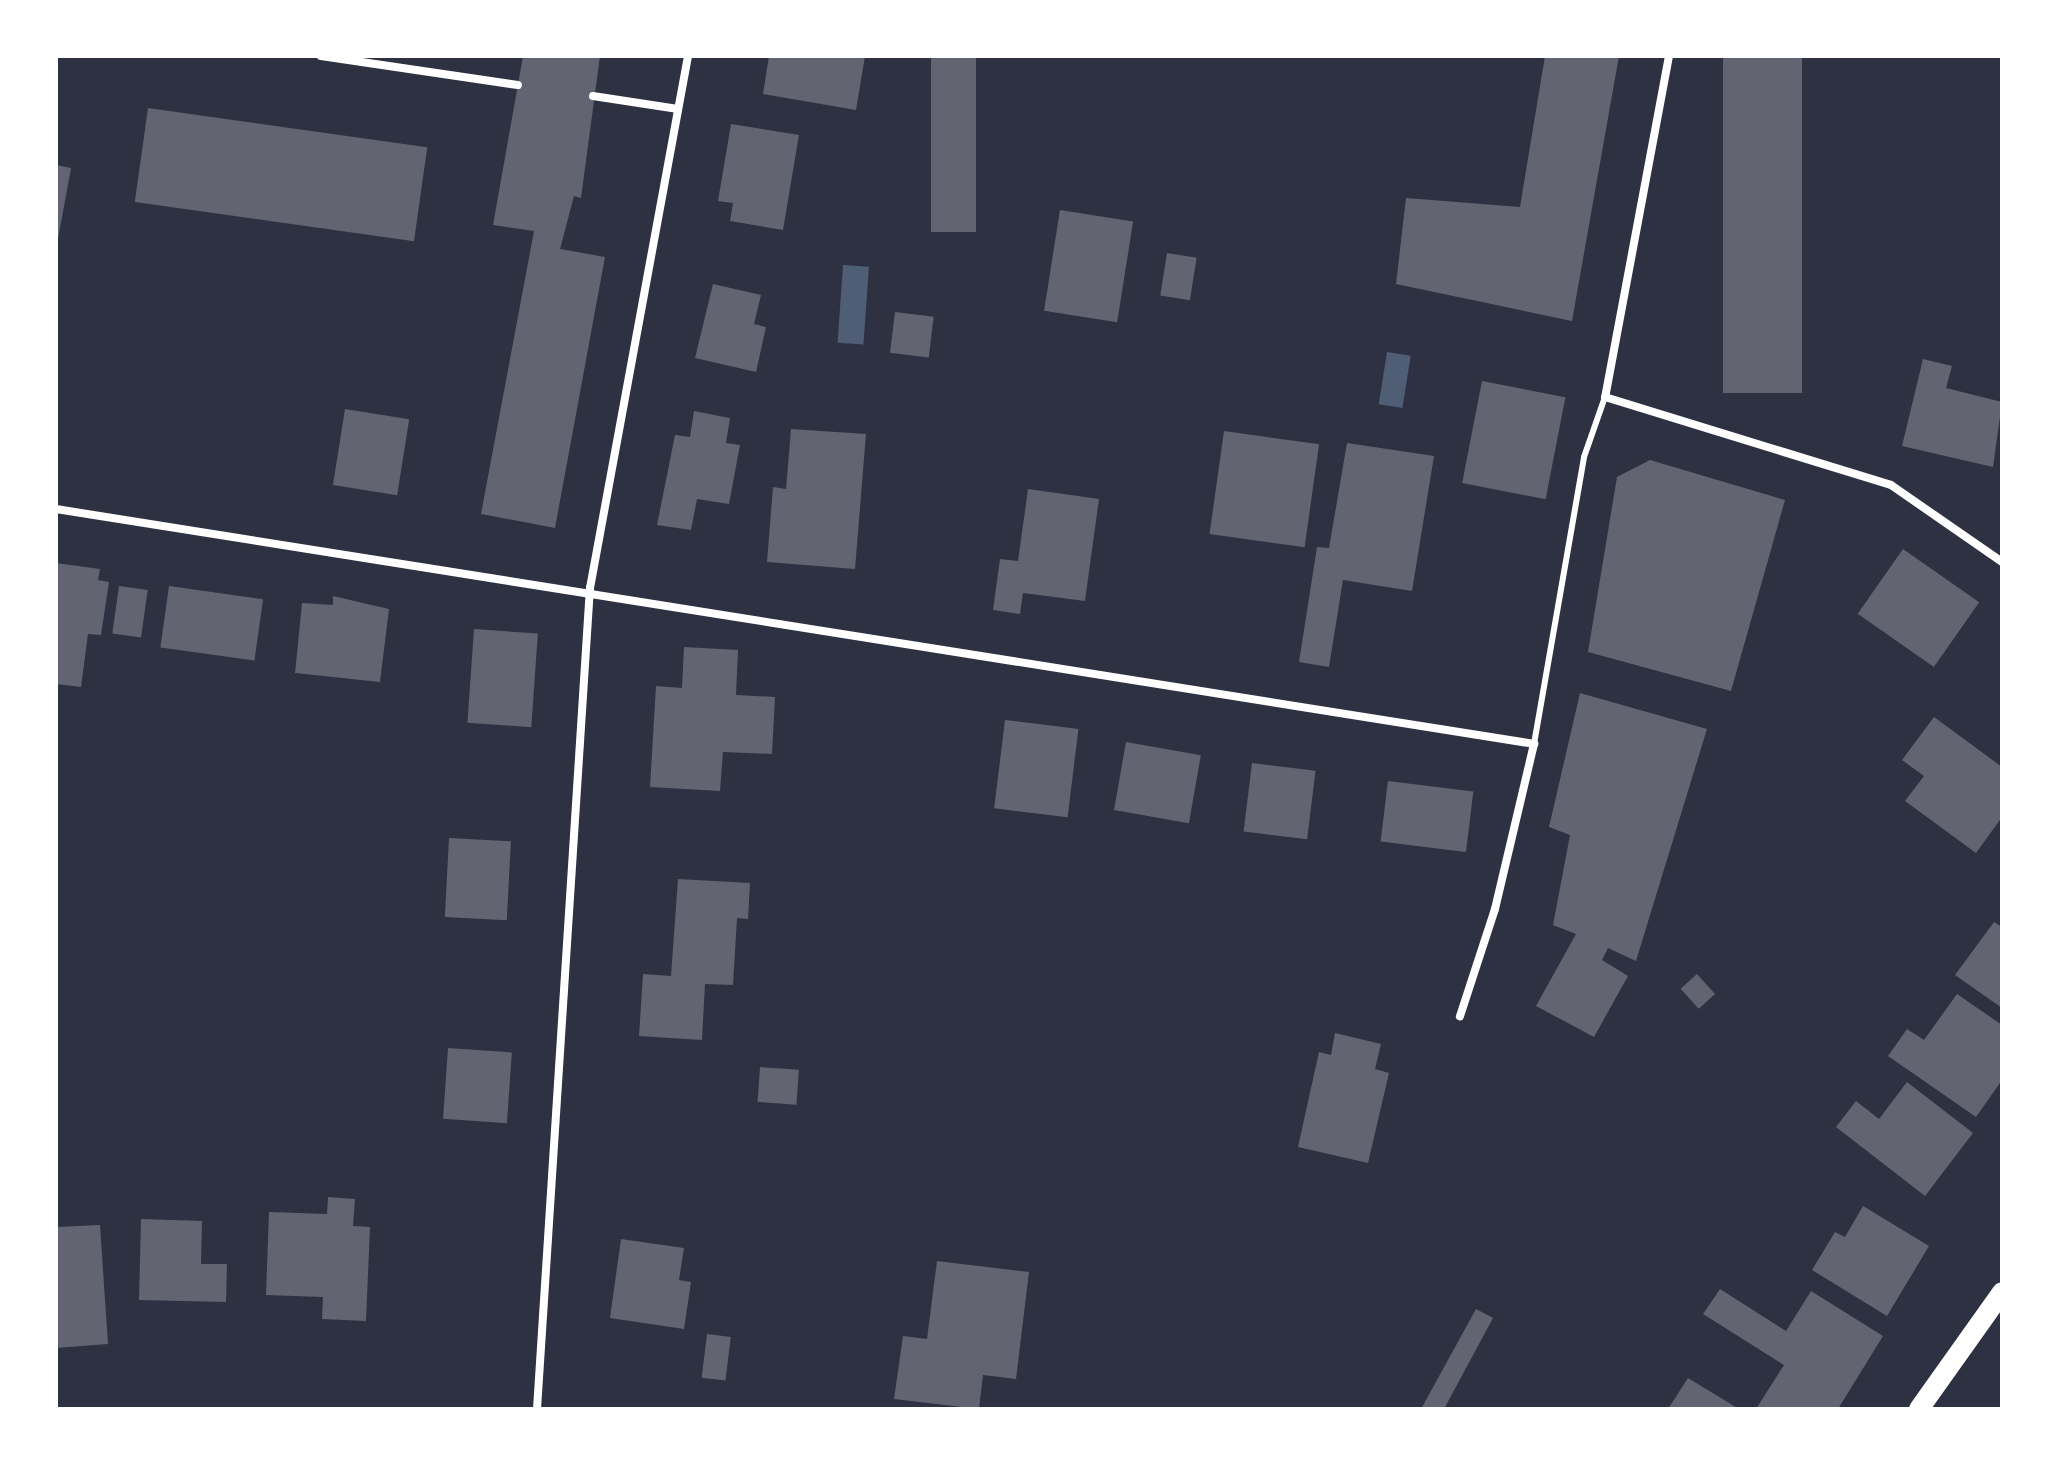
<!DOCTYPE html>
<style>
body{margin:0}
#map{position:relative;width:2058px;height:1465px;overflow:hidden;background:#2d3142;font-family:Jost,sans-serif}
div>[style]{position:absolute}
.water>*{inset:0;background:#4f5d75;transform-origin:0 0}
.building>*{inset:0;background:#626471;transform-origin:0 0}
.service>*{height:6px;margin:-3px;padding:0 3px;transform-origin:3px;border-radius:3px;background:#fff}
.minor>*{height:8px;margin:-4px;padding:0 4px;transform-origin:4px;border-radius:4px;background:#fff}
.primary>*{height:20px;margin:-10px;padding:0 10px;transform-origin:10px;border-radius:10px;background:#fff}
span{translate:-50% -50%;white-space:nowrap;text-align:center;line-height:1.15;-webkit-text-stroke:7px #fff;paint-order:stroke}
.frame{position:absolute;inset:0;border:58px solid #fff;pointer-events:none}
</style>
<div id="map">
<div class="water">
<div style="left:843px;top:265px;width:26px;height:78px;rotate:4deg"></div>
<div style="left:1387px;top:352px;width:24px;height:53px;rotate:9deg"></div>
</div>
<div class="building">
<div style="clip-path:polygon(523px 56px,600px 56px,581px 198px,574px 196px,560px 249px,605px 257px,555px 528px,481px 514px,534px 231px,493px 225px)"></div>
<div style="clip-path:polygon(769px 56px,865px 56px,856px 110px,763px 94px)"></div>
<div style="left:931px;top:56px;width:45px;height:176px"></div>
<div style="clip-path:polygon(1545px 56px,1619px 56px,1572px 321px,1396px 284px,1406px 198px,1520px 207px)"></div>
<div style="left:1723px;top:56px;width:79px;height:337px"></div>
<div style="left:148px;top:108px;width:282px;height:95px;rotate:8deg"></div>
<div style="clip-path:polygon(731px 124px,799px 135px,783px 230px,730px 221px,733px 203px,718px 201px)"></div>
<div style="clip-path:polygon(56px 165px,71px 168px,58px 239px,56px 239px)"></div>
<div style="left:1060px;top:210px;width:74px;height:102px;rotate:9deg"></div>
<div style="left:1167px;top:253px;width:30px;height:43px;rotate:9deg"></div>
<div style="clip-path:polygon(713px 284px,761px 295px,754px 324px,766px 327px,756px 372px,695px 358px)"></div>
<div style="left:895px;top:312px;width:39px;height:41px;rotate:7deg"></div>
<div style="clip-path:polygon(1923px 359px,1952px 366px,1946px 388px,2002px 402px,1993px 467px,1902px 446px)"></div>
<div style="left:1482px;top:381px;width:85px;height:104px;rotate:11deg"></div>
<div style="left:345px;top:409px;width:65px;height:77px;rotate:9deg"></div>
<div style="clip-path:polygon(694px 411px,730px 418px,726px 443px,740px 445px,729px 504px,697px 499px,691px 530px,657px 525px,675px 435px,690px 437px)"></div>
<div style="clip-path:polygon(791px 429px,866px 434px,855px 569px,767px 562px,773px 487px,786px 489px)"></div>
<div style="left:1224px;top:431px;width:96px;height:104px;rotate:8deg"></div>
<div style="clip-path:polygon(1347px 443px,1434px 456px,1412px 591px,1343px 580px,1329px 667px,1299px 662px,1317px 547px,1329px 548px)"></div>
<div style="clip-path:polygon(1650px 460px,1785px 500px,1731px 691px,1588px 652px,1617px 477px)"></div>
<div style="clip-path:polygon(1028px 489px,1099px 499px,1085px 601px,1023px 593px,1020px 614px,993px 610px,1000px 559px,1018px 561px)"></div>
<div style="left:1903px;top:549px;width:93px;height:79px;rotate:35deg"></div>
<div style="clip-path:polygon(56px 563px,100px 569px,98px 580px,109px 582px,101px 635px,88px 634px,81px 687px,56px 684px)"></div>
<div style="left:119px;top:586px;width:29px;height:48px;rotate:8deg"></div>
<div style="left:169px;top:586px;width:95px;height:62px;rotate:8deg"></div>
<div style="clip-path:polygon(333px 596px,389px 609px,380px 682px,295px 673px,302px 603px,333px 605px)"></div>
<div style="left:474px;top:629px;width:64px;height:94px;rotate:4deg"></div>
<div style="clip-path:polygon(684px 647px,738px 650px,736px 695px,775px 697px,772px 754px,723px 752px,720px 791px,650px 787px,656px 686px,682px 688px)"></div>
<div style="clip-path:polygon(1580px 693px,1707px 729px,1636px 961px,1608px 948px,1602px 960px,1628px 976px,1594px 1037px,1536px 1006px,1576px 934px,1553px 925px,1570px 835px,1549px 827px)"></div>
<div style="clip-path:polygon(1934px 717px,2002px 767px,2002px 817px,1976px 853px,1905px 801px,1924px 776px,1902px 760px)"></div>
<div style="left:1005px;top:720px;width:74px;height:89px;rotate:7deg"></div>
<div style="left:1126px;top:742px;width:76px;height:69px;rotate:10deg"></div>
<div style="left:1252px;top:763px;width:64px;height:69px;rotate:7deg"></div>
<div style="left:1388px;top:781px;width:86px;height:61px;rotate:7deg"></div>
<div style="left:449px;top:838px;width:62px;height:79px;rotate:3deg"></div>
<div style="clip-path:polygon(678px 879px,750px 883px,748px 919px,737px 918px,733px 985px,705px 984px,702px 1040px,639px 1036px,643px 974px,671px 976px)"></div>
<div style="clip-path:polygon(1994px 922px,2002px 927px,2002px 1008px,1955px 975px)"></div>
<div style="left:1697px;top:974px;width:27px;height:22px;rotate:48deg"></div>
<div style="clip-path:polygon(1957px 994px,2002px 1025px,2002px 1080px,1976px 1117px,1888px 1056px,1907px 1029px,1924px 1040px)"></div>
<div style="clip-path:polygon(1335px 1033px,1381px 1044px,1375px 1069px,1389px 1073px,1368px 1163px,1298px 1147px,1319px 1052px,1331px 1055px)"></div>
<div style="left:448px;top:1048px;width:64px;height:71px;rotate:4deg"></div>
<div style="left:760px;top:1067px;width:39px;height:35px;rotate:4deg"></div>
<div style="clip-path:polygon(1907px 1082px,1973px 1133px,1925px 1196px,1836px 1127px,1856px 1101px,1879px 1119px)"></div>
<div style="clip-path:polygon(328px 1197px,355px 1199px,353px 1226px,370px 1227px,366px 1321px,322px 1319px,323px 1297px,266px 1295px,269px 1212px,327px 1214px)"></div>
<div style="clip-path:polygon(1863px 1206px,1929px 1246px,1887px 1316px,1812px 1270px,1835px 1232px,1845px 1237px)"></div>
<div style="clip-path:polygon(141px 1219px,202px 1221px,201px 1264px,227px 1264px,226px 1302px,139px 1300px)"></div>
<div style="clip-path:polygon(100px 1225px,108px 1344px,56px 1348px,56px 1227px)"></div>
<div style="clip-path:polygon(621px 1239px,684px 1248px,679px 1280px,691px 1282px,684px 1329px,610px 1318px)"></div>
<div style="clip-path:polygon(937px 1261px,1029px 1272px,1016px 1379px,983px 1375px,979px 1409px,894px 1399px,903px 1336px,927px 1339px)"></div>
<div style="clip-path:polygon(1720px 1289px,1786px 1331px,1811px 1291px,1883px 1336px,1838px 1409px,1756px 1409px,1784px 1365px,1703px 1314px)"></div>
<div style="clip-path:polygon(1476px 1309px,1493px 1318px,1444px 1409px,1421px 1409px)"></div>
<div style="left:707px;top:1334px;width:24px;height:44px;rotate:7deg"></div>
<div style="clip-path:polygon(1688px 1378px,1739px 1409px,1668px 1409px)"></div>
</div>
<div class="service">
<div style="left:1534px;top:744px;width:291px;rotate:-80.1deg"></div>
<div style="left:1584px;top:457px;width:64px;rotate:-70.7deg"></div>
</div>
<div class="minor">
<div style="left:321px;top:56px;width:199px;rotate:8.4deg"></div>
<div style="left:1669px;top:56px;width:347px;rotate:100.6deg"></div>
<div style="left:1605px;top:397px;width:299px;rotate:17.1deg"></div>
<div style="left:1891px;top:485px;width:135px;rotate:34.7deg"></div>
<div style="left:593px;top:96px;width:86px;rotate:8.7deg"></div>
<div style="left:56px;top:509px;width:1497px;rotate:9.03deg"></div>
<div style="left:1534px;top:744px;width:170px;rotate:103.3deg"></div>
<div style="left:1495px;top:909px;width:113px;rotate:108.1deg"></div>
<div style="left:537px;top:1409px;width:823px;rotate:-86.31deg"></div>
<div style="left:590px;top:588px;width:541px;rotate:-79.56deg"></div>
</div>
<div class="primary">
<div style="left:1919px;top:1409px;width:143px;rotate:-54.6deg"></div>
</div>
<div class="frame"></div>
</div>
